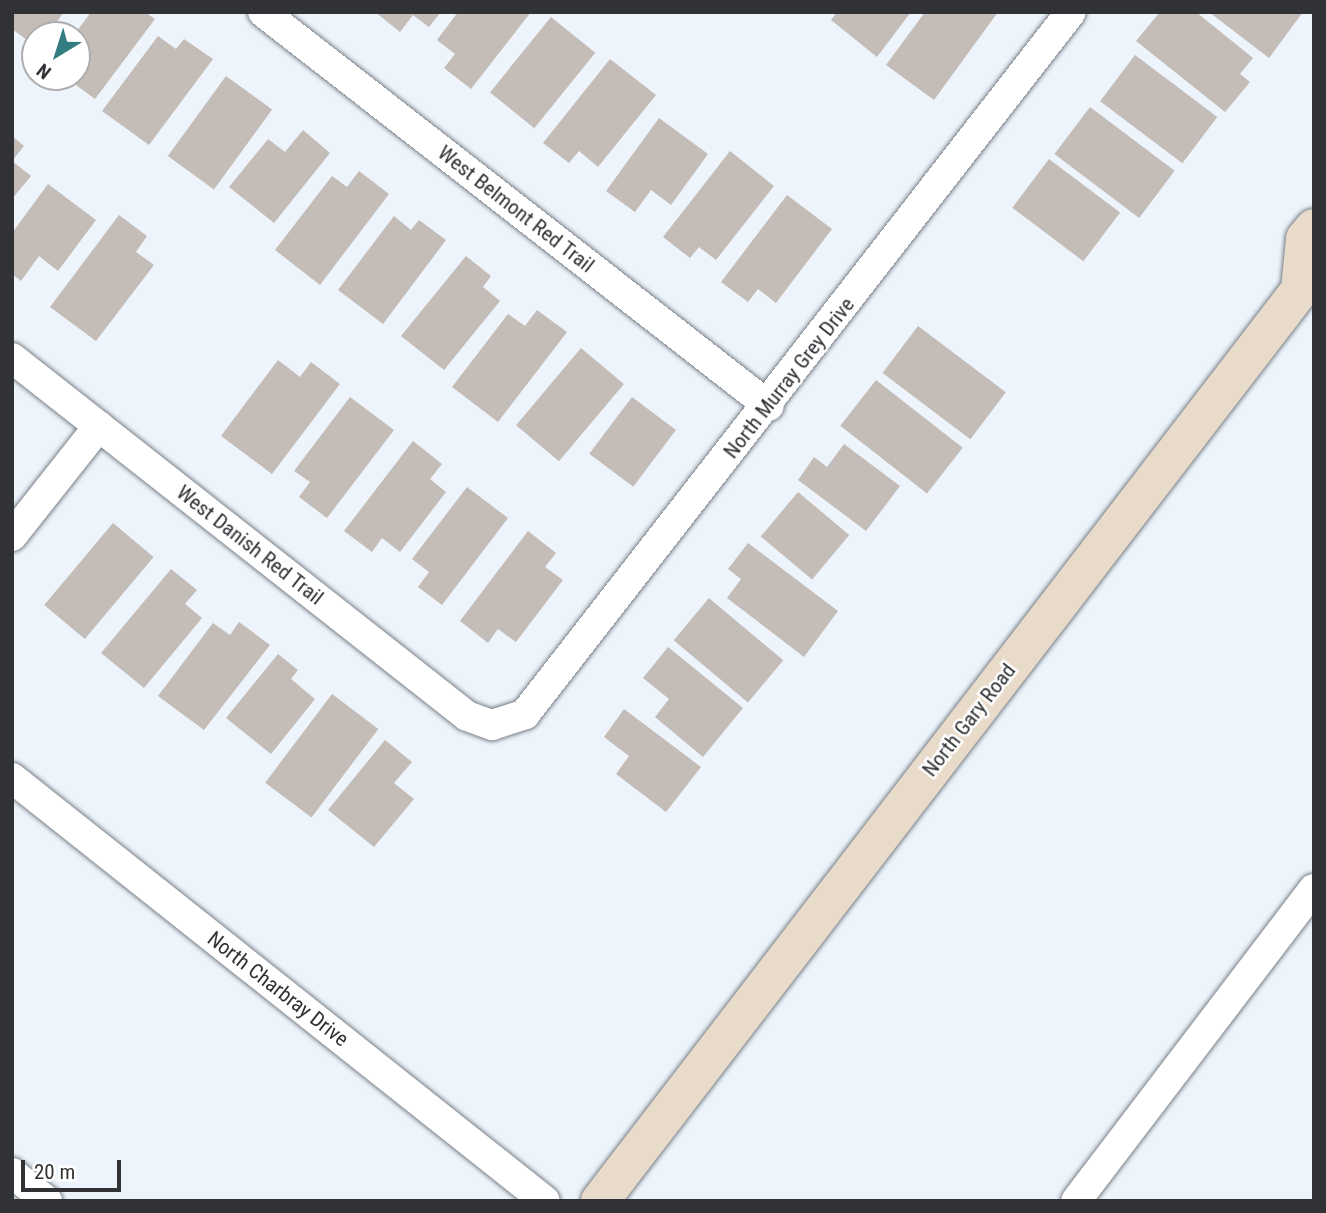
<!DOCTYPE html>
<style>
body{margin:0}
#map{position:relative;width:1326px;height:1213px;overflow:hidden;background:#edf4fc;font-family:"Roboto Condensed",sans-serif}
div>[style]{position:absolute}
.building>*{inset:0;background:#c4bcb6;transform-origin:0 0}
.roads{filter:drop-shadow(0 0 2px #7a8087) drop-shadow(0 0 2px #7a8087)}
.street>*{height:30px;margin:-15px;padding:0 15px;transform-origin:15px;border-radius:15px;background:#fff}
.secondary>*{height:38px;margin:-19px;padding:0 19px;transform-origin:19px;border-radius:19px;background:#e9dbca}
span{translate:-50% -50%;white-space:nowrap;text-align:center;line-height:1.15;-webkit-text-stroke:5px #fff;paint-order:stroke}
.street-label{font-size:21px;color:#303236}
.frame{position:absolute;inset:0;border:14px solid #303236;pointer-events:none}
.north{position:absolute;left:21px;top:21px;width:70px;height:70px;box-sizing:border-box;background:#fff;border:2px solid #acadaf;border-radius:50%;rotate:218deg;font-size:19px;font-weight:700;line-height:28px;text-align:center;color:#303236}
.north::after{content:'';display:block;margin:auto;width:24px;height:32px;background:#337c7f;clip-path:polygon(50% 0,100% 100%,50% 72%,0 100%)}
.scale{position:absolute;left:21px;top:1160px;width:100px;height:32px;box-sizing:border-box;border:4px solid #303236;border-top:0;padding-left:9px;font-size:21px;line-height:24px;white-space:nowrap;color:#303236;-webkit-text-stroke:5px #fff;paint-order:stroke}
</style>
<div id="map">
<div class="building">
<div style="clip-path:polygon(12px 12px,64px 12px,47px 35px,35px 35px,35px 46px,12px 29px)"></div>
<div style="clip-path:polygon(91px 12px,145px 12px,155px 19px,95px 99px,65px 77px,77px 77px,74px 35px)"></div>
<div style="clip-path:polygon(375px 12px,441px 12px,429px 27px,413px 15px,400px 32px)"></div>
<div style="clip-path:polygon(458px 12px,531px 12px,471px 89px,444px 68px,455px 54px,437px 40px)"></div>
<div style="clip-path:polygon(837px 12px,911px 12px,877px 57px,831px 20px)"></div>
<div style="clip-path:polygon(925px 12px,998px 12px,934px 100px,886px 65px)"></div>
<div style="clip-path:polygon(1160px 12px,1196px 12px,1253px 58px,1240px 74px,1250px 82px,1225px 112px,1136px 41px)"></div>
<div style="clip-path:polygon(1209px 12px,1303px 12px,1269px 58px)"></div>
<div style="left:551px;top:17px;width:57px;height:97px;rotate:39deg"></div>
<div style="clip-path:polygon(158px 36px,176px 49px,184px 39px,213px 59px,149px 145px,102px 111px)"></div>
<div style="left:1135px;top:55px;width:103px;height:58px;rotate:37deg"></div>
<div style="clip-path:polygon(610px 59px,656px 95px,598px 167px,579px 151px,569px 163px,543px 143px)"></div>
<div style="left:226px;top:76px;width:57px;height:99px;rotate:36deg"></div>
<div style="left:1090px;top:107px;width:106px;height:59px;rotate:37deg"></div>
<div style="clip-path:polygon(659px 118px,708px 154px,671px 205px,651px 190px,635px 212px,606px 191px)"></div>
<div style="clip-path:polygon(303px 130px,330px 153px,274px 223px,229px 187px,268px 139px,285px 152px)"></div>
<div style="clip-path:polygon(12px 136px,24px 146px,12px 161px)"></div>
<div style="clip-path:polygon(730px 151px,774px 186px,716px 260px,699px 247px,690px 258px,663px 237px)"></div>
<div style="left:1049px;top:159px;width:89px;height:61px;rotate:37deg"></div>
<div style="clip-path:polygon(12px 161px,31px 176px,12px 199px)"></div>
<div style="clip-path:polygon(359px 171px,389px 194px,320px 285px,275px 250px,332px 176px,347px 187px)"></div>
<div style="clip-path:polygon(48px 184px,96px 220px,58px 271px,39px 256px,21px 281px,12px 274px,12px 233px)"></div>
<div style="clip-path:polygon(787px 195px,832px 229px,776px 303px,758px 289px,748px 302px,721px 282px)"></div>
<div style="clip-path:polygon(119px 215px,147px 236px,136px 252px,154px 265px,96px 341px,50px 307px)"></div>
<div style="clip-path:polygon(394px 216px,411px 230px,419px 220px,446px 240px,383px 324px,338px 290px)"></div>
<div style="clip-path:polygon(466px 256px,491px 276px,483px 287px,500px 301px,444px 370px,401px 336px)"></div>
<div style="clip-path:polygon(537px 310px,567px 332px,498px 422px,452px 387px,508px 314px,525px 326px)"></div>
<div style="left:918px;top:326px;width:110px;height:59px;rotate:37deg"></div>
<div style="left:581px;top:348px;width:56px;height:101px;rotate:40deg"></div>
<div style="clip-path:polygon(278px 360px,300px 377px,311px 362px,340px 384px,272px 474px,221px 436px)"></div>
<div style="left:876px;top:380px;width:110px;height:58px;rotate:38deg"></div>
<div style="clip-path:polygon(350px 397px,394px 430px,327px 518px,299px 497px,310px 482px,294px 471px)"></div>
<div style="left:632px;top:397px;width:55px;height:71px;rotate:37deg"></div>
<div style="clip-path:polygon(413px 441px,442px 464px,430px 479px,446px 492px,400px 552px,382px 538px,372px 552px,344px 531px)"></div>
<div style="clip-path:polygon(844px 444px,900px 486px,866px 531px,798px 480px,814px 457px,827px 467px)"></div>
<div style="clip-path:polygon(467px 487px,508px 518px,442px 605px,418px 587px,429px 572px,412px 559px)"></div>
<div style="left:798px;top:492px;width:67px;height:58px;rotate:40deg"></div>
<div style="left:113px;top:523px;width:53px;height:107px;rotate:40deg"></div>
<div style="clip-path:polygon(528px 531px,556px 553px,545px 567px,563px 580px,516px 642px,498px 629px,488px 643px,460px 621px)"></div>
<div style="clip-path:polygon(748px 543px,838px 611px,804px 657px,727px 598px,741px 579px,728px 569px)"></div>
<div style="clip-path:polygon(171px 569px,197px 590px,185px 604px,202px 618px,144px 688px,101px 653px)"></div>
<div style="left:709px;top:598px;width:97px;height:55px;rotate:40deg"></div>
<div style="clip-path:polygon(239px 622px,270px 645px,204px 730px,158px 696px,213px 623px,230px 635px)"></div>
<div style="clip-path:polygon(668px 647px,743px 708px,703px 757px,655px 717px,669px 699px,643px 678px)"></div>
<div style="clip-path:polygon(278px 654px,298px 670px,291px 679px,315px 699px,271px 754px,226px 718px)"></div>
<div style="left:332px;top:694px;width:58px;height:111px;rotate:37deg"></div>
<div style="clip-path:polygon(624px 709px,701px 767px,666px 812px,616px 774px,629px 756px,604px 737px)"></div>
<div style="clip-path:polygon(385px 740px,412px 762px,394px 783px,414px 799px,374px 847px,328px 810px)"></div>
</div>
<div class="roads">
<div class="street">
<div style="left:263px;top:12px;width:641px;rotate:37.91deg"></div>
<div style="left:12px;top:358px;width:579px;rotate:38.2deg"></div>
<div style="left:467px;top:716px;width:27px;rotate:20deg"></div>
<div style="left:492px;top:725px;width:35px;rotate:-18deg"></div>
<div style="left:525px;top:714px;width:889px;rotate:-52.13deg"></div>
<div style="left:12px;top:536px;width:140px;rotate:-51.7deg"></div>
<div style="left:12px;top:778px;width:680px;rotate:38.44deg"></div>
<div style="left:12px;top:1173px;width:45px;rotate:38.7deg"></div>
<div style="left:1076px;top:1201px;width:392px;rotate:-52.7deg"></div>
</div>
<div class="secondary">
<div style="left:600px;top:1201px;width:1149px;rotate:-52.46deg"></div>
<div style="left:1300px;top:290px;width:51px;rotate:-84.4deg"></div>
<div style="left:1305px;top:239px;width:14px;rotate:-51deg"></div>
</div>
</div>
<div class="street-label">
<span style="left:516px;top:209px;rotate:38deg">West Belmont Red Trail</span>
<span style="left:789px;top:378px;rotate:-52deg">North Murray Grey Drive</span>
<span style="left:250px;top:545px;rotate:38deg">West Danish Red Trail</span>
<span style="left:969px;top:720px;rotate:-52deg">North Gary Road</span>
<span style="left:278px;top:989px;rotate:38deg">North Charbray Drive</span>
</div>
<div class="frame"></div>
<div class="north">N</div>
<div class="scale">20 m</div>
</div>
